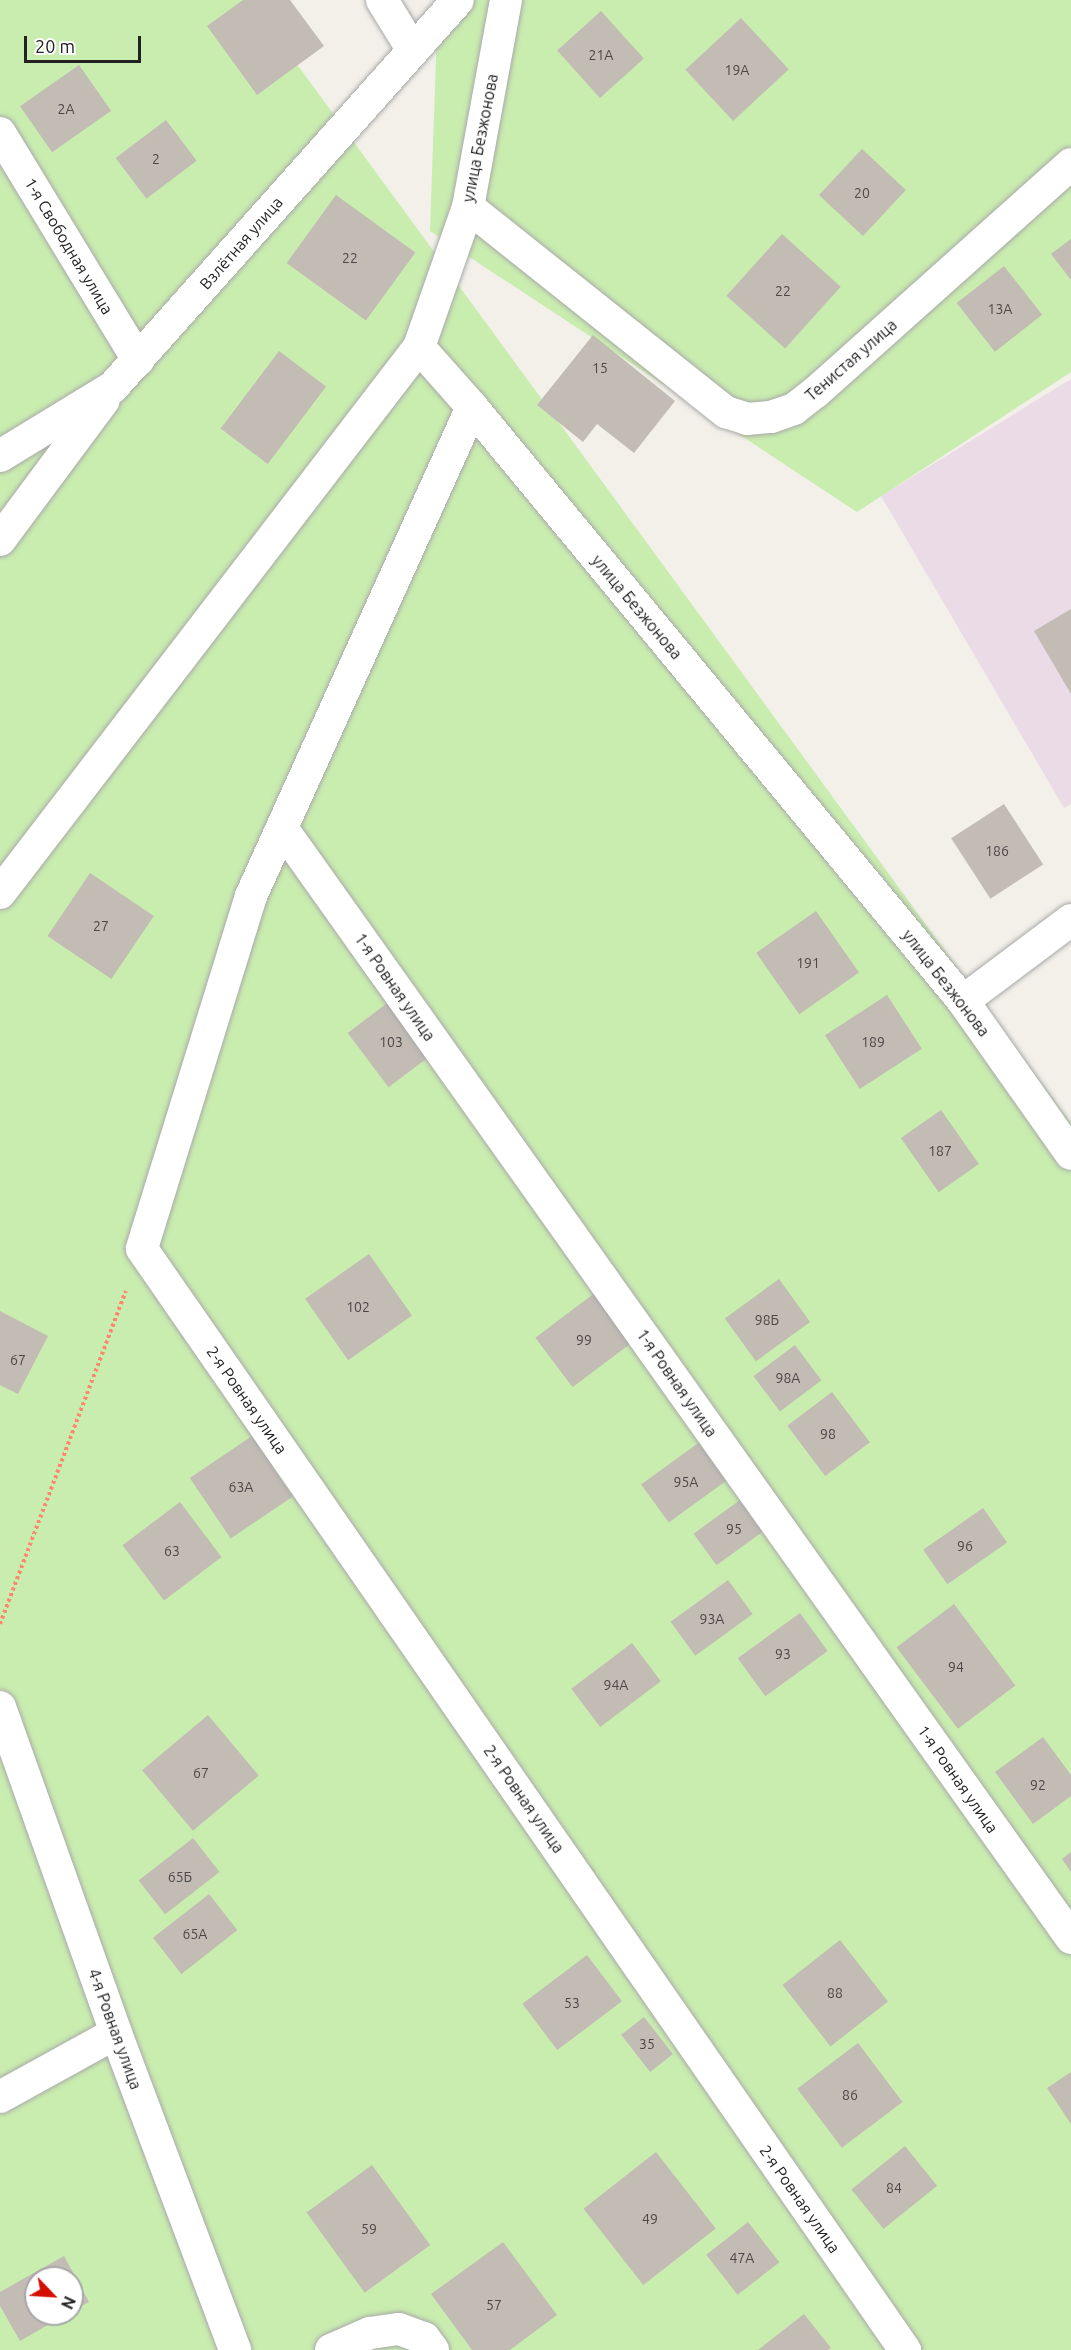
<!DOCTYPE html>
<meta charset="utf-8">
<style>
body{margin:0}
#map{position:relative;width:1071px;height:2350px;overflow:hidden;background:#f2f0e9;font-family:Ubuntu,sans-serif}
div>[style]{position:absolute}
.industrial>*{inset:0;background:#ebdbe7}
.grass>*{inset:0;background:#c9ecaf}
.building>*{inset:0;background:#c3bcb5;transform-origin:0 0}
.path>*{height:4px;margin-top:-2px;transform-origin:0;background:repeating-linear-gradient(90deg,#fc8870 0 3px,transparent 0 6px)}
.roads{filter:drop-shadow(0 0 2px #a9a9a9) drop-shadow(0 0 2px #a9a9a9)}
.minor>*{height:32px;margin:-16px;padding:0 16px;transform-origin:16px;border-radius:16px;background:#fff}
span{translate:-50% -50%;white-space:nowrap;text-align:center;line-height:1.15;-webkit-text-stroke:4.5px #fff;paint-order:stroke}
.number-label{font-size:14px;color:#4a4847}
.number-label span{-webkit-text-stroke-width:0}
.street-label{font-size:16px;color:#222}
.north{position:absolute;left:24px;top:2266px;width:60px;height:60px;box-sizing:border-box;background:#fff;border:2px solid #a7a7a7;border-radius:50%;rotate:115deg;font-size:16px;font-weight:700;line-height:24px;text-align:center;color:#222}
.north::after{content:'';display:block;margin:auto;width:21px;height:27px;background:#d40f00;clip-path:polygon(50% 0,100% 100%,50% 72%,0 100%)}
.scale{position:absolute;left:24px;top:36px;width:117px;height:27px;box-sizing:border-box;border:3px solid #222;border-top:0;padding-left:8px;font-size:18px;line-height:21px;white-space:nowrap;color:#222;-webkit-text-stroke:4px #fff;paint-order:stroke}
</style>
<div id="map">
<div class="industrial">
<div style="clip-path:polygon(1071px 379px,1071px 804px,1064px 808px,881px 496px)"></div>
</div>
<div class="grass">
<div style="clip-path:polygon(evenodd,0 0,250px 0,1071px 1123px,1071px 2350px,0 2350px,0 0,36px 2278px,72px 2278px,72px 2314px,36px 2314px,36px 2278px)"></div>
<div style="clip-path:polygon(438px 0,1071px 0,1071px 372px,857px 512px,430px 231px)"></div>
</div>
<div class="building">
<div style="clip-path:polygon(243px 0,290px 0,324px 46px,257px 95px,207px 26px)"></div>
<div style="left:601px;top:11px;width:64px;height:59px;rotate:48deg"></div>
<div style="left:741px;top:18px;width:70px;height:76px;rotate:47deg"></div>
<div style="left:79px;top:65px;width:56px;height:72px;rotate:55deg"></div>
<div style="left:166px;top:120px;width:51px;height:63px;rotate:53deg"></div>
<div style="left:862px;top:149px;width:60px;height:63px;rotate:43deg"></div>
<div style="left:336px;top:195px;width:98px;height:84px;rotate:36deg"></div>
<div style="left:782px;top:234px;width:79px;height:83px;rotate:42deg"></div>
<div style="clip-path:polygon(1071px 239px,1071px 280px,1051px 254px)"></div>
<div style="left:1004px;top:266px;width:62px;height:60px;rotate:52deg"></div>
<div style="clip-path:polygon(593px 335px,675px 401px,634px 453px,597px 424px,583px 442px,537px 405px)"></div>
<div style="left:279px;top:351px;width:59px;height:97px;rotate:37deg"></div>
<div style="clip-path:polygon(1071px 609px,1071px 694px,1034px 631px)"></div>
<div style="left:1004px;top:804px;width:72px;height:63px;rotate:57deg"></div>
<div style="left:90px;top:873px;width:77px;height:76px;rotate:34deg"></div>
<div style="left:816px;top:911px;width:75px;height:73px;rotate:55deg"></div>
<div style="left:887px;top:995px;width:64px;height:74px;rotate:57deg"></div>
<div style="left:394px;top:998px;width:68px;height:58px;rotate:53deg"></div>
<div style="left:941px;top:1110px;width:66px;height:49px;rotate:55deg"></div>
<div style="left:369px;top:1254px;width:75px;height:78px;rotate:55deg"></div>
<div style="left:779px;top:1279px;width:53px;height:67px;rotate:54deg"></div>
<div style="left:596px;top:1292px;width:62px;height:76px;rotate:53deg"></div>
<div style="clip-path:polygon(0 1311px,48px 1336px,18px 1394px,0 1385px)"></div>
<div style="left:795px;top:1345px;width:44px;height:52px;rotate:53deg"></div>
<div style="left:832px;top:1392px;width:63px;height:56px;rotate:53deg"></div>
<div style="left:252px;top:1436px;width:73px;height:75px;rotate:56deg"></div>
<div style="left:701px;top:1441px;width:47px;height:74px;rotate:54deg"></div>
<div style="left:751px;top:1492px;width:39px;height:71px;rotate:54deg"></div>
<div style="left:180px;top:1502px;width:69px;height:72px;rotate:53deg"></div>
<div style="left:983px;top:1508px;width:42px;height:73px;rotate:55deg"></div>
<div style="left:728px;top:1580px;width:42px;height:71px;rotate:54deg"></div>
<div style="left:954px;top:1604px;width:102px;height:72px;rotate:53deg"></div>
<div style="left:800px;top:1613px;width:47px;height:77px;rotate:54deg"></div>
<div style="left:632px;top:1643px;width:48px;height:76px;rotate:53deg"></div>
<div style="left:208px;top:1715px;width:79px;height:86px;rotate:50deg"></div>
<div style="clip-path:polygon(1043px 1737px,1071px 1775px,1071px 1796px,1033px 1824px,995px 1772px)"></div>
<div style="left:193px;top:1838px;width:43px;height:69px;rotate:52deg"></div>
<div style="clip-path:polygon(1071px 1852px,1071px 1872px,1062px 1859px)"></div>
<div style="left:209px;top:1894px;width:46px;height:71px;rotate:52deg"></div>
<div style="left:840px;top:1940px;width:78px;height:73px;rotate:52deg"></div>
<div style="left:587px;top:1955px;width:58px;height:81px;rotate:53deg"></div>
<div style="left:644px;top:2017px;width:47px;height:29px;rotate:52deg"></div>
<div style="left:858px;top:2043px;width:74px;height:76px;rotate:53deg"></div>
<div style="clip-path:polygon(1071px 2072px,1071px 2124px,1047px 2088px)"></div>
<div style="left:905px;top:2146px;width:51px;height:69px;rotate:51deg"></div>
<div style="left:656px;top:2152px;width:97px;height:92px;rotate:52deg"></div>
<div style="left:372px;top:2165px;width:99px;height:81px;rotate:54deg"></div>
<div style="left:748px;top:2222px;width:51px;height:53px;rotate:52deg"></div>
<div style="clip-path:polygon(503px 2242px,557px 2315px,510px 2350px,472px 2350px,431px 2294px)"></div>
<div style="clip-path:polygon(64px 2256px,89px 2302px,72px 2311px,72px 2278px,36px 2278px,36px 2314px,67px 2314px,20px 2341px,0 2306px,0 2292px)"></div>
<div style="clip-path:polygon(804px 2314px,831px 2348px,828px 2350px,758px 2350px)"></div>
</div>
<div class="path">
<div style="left:0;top:1624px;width:356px;rotate:-69.3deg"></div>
</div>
<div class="roads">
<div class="minor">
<div style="left:382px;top:0;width:57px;rotate:58.5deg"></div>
<div style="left:506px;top:0;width:210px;rotate:100.4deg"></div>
<div style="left:468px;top:207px;width:148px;rotate:109.3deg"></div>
<div style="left:419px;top:347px;width:80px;rotate:48.5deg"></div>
<div style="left:472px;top:407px;width:771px;rotate:50.42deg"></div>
<div style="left:963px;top:1001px;width:187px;rotate:54.8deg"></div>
<div style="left:0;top:133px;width:266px;rotate:58.7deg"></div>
<div style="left:468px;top:207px;width:330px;rotate:38.5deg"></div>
<div style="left:726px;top:412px;width:22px;rotate:18deg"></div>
<div style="left:747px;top:419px;width:24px;rotate:-5deg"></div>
<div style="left:771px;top:417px;width:24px;rotate:-19deg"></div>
<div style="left:794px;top:409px;width:28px;rotate:-38deg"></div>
<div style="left:816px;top:392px;width:342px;rotate:-41.8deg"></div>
<div style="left:472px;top:407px;width:537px;rotate:114.32deg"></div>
<div style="left:251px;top:896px;width:369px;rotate:107.2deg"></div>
<div style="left:142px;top:1249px;width:1340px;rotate:55.28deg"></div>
<div style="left:0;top:456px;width:132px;rotate:-31.4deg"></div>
<div style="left:113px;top:387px;width:518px;rotate:-48.28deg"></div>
<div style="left:0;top:540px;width:174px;rotate:-53.4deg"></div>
<div style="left:282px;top:828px;width:1362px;rotate:54.59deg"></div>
<div style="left:0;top:893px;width:688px;rotate:-52.5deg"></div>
<div style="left:963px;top:1001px;width:135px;rotate:-36.9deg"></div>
<div style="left:0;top:1707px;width:346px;rotate:70.4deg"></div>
<div style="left:116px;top:2033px;width:339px;rotate:69.4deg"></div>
<div style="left:0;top:2097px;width:132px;rotate:-28.9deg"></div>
<div style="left:331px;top:2350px;width:43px;rotate:-23.6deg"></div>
<div style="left:370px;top:2333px;width:29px;rotate:-8deg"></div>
<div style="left:399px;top:2329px;width:27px;rotate:20deg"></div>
<div style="left:424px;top:2338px;width:15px;rotate:53deg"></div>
</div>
</div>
<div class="number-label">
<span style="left:601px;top:55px">21А</span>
<span style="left:737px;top:70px">19А</span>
<span style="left:66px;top:109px">2А</span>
<span style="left:156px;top:159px">2</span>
<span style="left:862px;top:193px">20</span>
<span style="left:350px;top:258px">22</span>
<span style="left:783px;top:291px">22</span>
<span style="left:1000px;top:309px">13А</span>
<span style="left:600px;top:368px">15</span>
<span style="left:997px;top:851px">186</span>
<span style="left:101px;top:926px">27</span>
<span style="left:808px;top:963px">191</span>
<span style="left:391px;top:1042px">103</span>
<span style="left:873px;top:1042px">189</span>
<span style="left:940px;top:1151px">187</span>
<span style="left:358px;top:1307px">102</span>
<span style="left:767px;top:1320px">98Б</span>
<span style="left:584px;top:1340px">99</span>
<span style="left:18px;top:1360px">67</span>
<span style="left:788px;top:1378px">98А</span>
<span style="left:828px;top:1434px">98</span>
<span style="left:686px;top:1482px">95А</span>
<span style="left:241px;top:1487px">63А</span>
<span style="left:734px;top:1529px">95</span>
<span style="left:965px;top:1546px">96</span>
<span style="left:172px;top:1551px">63</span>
<span style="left:712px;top:1619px">93А</span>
<span style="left:783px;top:1654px">93</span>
<span style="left:956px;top:1667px">94</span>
<span style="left:616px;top:1685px">94А</span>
<span style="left:201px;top:1773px">67</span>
<span style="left:1038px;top:1785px">92</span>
<span style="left:180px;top:1877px">65Б</span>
<span style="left:195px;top:1934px">65А</span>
<span style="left:835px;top:1993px">88</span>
<span style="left:572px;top:2003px">53</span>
<span style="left:647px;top:2044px">35</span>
<span style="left:850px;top:2095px">86</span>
<span style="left:894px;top:2188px">84</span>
<span style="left:650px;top:2219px">49</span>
<span style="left:369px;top:2229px">59</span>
<span style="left:742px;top:2258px">47А</span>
<span style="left:494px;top:2305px">57</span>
</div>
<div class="street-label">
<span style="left:480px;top:138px;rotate:-79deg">улица Безжонова</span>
<span style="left:241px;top:243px;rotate:-49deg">Взлётная улица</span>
<span style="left:69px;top:246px;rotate:59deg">1-я Свободная улица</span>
<span style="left:851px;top:360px;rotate:-41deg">Тенистая улица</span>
<span style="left:637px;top:607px;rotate:50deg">улица Безжонова</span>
<span style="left:946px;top:983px;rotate:52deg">улица Безжонова</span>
<span style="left:395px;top:987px;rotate:55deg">1-я Ровная улица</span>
<span style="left:677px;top:1383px;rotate:55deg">1-я Ровная улица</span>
<span style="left:247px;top:1400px;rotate:55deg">2-я Ровная улица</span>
<span style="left:958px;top:1779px;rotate:55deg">1-я Ровная улица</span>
<span style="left:524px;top:1799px;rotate:55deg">2-я Ровная улица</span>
<span style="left:115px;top:2029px;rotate:70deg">4-я Ровная улица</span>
<span style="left:800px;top:2199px;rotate:55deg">2-я Ровная улица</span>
</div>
<div class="north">N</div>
<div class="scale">20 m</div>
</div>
